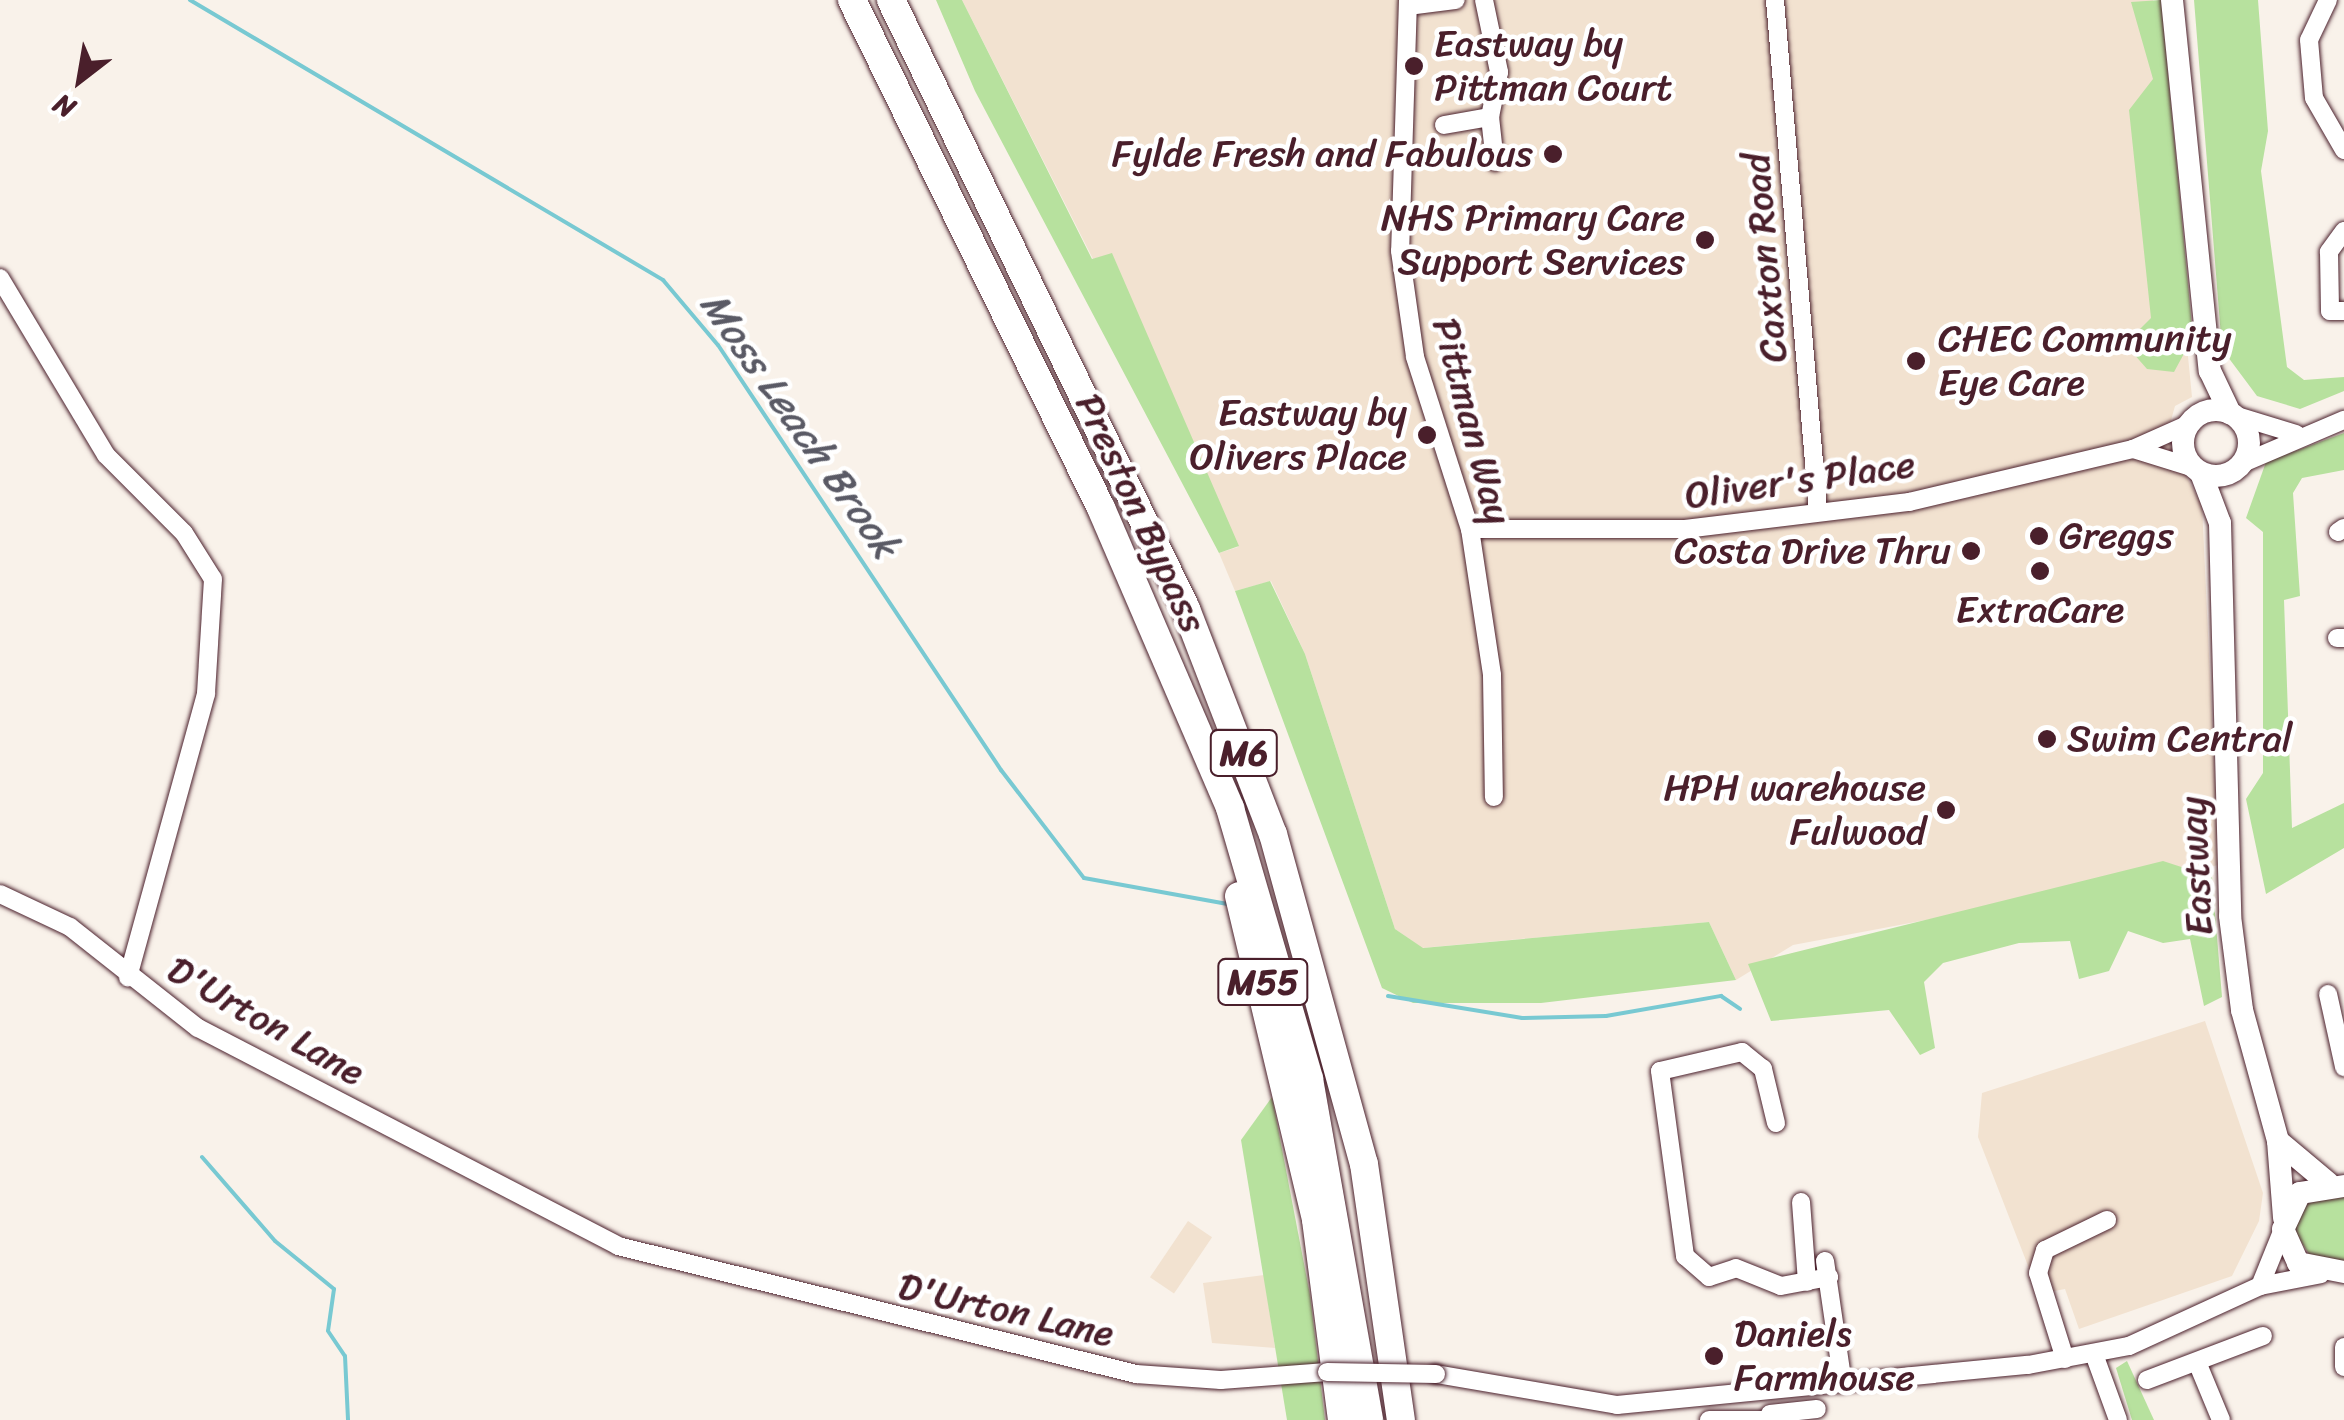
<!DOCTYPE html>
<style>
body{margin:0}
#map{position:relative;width:2344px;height:1420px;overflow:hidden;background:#f9f2ea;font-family:Sriracha,sans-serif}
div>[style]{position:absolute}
.built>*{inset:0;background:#f2e2d0;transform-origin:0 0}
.green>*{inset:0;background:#b7e19e}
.stream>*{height:4px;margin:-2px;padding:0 2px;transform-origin:2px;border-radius:2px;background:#78c9d2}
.roads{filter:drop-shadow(0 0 2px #4a1f2b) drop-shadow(0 0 2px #4a1f2b)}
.minor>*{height:18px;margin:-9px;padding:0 9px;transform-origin:9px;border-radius:9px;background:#fff}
.major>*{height:22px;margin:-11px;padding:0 11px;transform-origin:11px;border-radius:11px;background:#fff}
.major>.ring{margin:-11px;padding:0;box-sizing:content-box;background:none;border:22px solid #fff;border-radius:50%}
.highway>*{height:28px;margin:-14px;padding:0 14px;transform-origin:14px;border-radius:14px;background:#fff}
.bridges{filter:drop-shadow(0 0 2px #4a1f2b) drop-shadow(0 0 2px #4a1f2b)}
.minor-bridge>*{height:18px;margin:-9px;padding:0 9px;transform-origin:9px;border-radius:9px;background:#fff}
.dots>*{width:28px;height:28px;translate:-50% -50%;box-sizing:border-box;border:5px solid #fff;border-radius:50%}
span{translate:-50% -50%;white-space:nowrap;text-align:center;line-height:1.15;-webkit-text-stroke:9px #fff;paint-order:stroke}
.shield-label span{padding:2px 8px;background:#fff;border:2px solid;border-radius:8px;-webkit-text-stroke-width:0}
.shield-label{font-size:35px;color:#4a1f2b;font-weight:700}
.poi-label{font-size:38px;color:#4a1f2b}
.left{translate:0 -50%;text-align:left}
.right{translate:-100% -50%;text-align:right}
.street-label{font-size:38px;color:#4a1f2b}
.water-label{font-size:40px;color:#5a5a65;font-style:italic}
.north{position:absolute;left:30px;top:30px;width:100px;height:100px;-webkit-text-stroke:8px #fff;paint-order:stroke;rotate:211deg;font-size:28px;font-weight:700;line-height:40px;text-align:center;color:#4a1f2b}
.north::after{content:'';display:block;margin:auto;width:35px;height:45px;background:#4a1f2b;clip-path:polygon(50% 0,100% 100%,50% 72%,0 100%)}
</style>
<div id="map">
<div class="built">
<div style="clip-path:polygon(962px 0,2153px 0,2192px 397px,2175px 406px,2166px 438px,2202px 506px,2219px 865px,1793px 945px,1736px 980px,1709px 922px,1422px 948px,1395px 929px,1305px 654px,1271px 581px,1235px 591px,1219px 553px,1238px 547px,1112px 254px,1093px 259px)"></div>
<div style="clip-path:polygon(2205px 1021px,2263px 1193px,2259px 1221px,2232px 1276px,2079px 1329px,2065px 1289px,2039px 1294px,1978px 1137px,1982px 1093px)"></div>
<div style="left:1188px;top:1221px;width:29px;height:68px;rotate:34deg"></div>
<div style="clip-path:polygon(1264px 1275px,1275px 1348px,1212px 1343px,1203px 1283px)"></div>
</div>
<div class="green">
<div style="clip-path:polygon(936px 0,962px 0,1092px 259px,1112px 253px,1239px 546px,1219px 553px,975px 91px)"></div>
<div style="clip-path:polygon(2161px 0,2193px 337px,2174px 372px,2147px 369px,2125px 344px,2151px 318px,2129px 110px,2153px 79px,2131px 2px)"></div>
<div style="clip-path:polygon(2194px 0,2258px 0,2268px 131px,2261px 171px,2287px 367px,2304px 380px,2344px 377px,2344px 391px,2300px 409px,2257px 396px,2222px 349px)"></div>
<div style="clip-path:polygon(2344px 433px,2344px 470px,2302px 478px,2293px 493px,2300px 596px,2284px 600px,2292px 828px,2344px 803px,2344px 848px,2266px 894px,2246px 799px,2263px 773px,2263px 532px,2246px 518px,2266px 462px)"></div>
<div style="clip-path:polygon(1270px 581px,1305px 654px,1395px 929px,1423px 948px,1709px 922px,1736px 980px,1541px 1003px,1413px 1003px,1382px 988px,1235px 591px)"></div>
<div style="clip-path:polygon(2163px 861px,2212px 877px,2222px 997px,2204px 1006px,2190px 939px,2163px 943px,2128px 931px,2109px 971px,2079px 979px,2070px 941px,2019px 943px,1943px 963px,1924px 982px,1935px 1048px,1920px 1055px,1889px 1010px,1771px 1021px,1748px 964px)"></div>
<div style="clip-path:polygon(1272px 1097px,1310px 1295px,1325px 1420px,1287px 1420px,1241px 1140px)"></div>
<div style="clip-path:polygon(2344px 1194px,2344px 1261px,2312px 1259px,2294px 1230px,2309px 1199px)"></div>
<div style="clip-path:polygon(2127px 1361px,2154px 1420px,2132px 1420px,2116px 1368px)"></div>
</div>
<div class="stream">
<div style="left:190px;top:0;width:550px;rotate:30.62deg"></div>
<div style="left:663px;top:280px;width:85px;rotate:49.8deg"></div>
<div style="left:718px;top:345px;width:511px;rotate:56.34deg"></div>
<div style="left:1001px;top:770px;width:136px;rotate:52.5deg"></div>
<div style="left:1084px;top:878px;width:150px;rotate:10.3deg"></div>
<div style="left:1388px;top:996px;width:136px;rotate:9.3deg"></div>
<div style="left:1522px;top:1018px;width:84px;rotate:-1.4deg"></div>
<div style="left:1606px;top:1016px;width:117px;rotate:-9.9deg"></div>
<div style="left:1721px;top:996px;width:23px;rotate:34deg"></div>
<div style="left:202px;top:1157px;width:111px;rotate:49deg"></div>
<div style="left:275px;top:1241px;width:76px;rotate:39.1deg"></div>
<div style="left:334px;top:1289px;width:42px;rotate:98.1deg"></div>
<div style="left:328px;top:1331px;width:30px;rotate:56deg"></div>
<div style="left:345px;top:1356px;width:64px;rotate:87.3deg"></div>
</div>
<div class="roads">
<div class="minor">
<div style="left:1408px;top:0;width:251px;rotate:91.8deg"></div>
<div style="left:1400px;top:251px;width:107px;rotate:81.9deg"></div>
<div style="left:1415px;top:357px;width:181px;rotate:72.3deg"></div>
<div style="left:1470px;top:529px;width:148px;rotate:81.4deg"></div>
<div style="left:1492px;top:675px;width:122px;rotate:89.1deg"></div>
<div style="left:1484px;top:0;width:74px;rotate:78.2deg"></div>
<div style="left:1499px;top:72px;width:46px;rotate:101.3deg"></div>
<div style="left:1490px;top:117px;width:45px;rotate:83.7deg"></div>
<div style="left:1775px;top:0;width:512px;rotate:85.18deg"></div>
<div style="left:2328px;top:0;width:44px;rotate:115.4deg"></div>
<div style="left:2309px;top:40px;width:58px;rotate:85.1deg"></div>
<div style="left:2314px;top:98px;width:60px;rotate:60deg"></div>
<div style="left:1409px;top:6px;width:47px;rotate:-7.3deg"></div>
<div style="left:1444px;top:125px;width:47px;rotate:-9.9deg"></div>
<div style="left:2344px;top:231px;width:26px;rotate:126deg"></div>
<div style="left:2329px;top:252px;width:59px;rotate:89deg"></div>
<div style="left:2330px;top:311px;width:14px"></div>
<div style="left:0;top:278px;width:206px;rotate:59.1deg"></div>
<div style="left:106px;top:455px;width:110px;rotate:45deg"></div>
<div style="left:184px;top:533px;width:54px;rotate:57.8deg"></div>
<div style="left:213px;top:579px;width:115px;rotate:93.5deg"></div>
<div style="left:206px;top:694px;width:294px;rotate:105.4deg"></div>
<div style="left:2234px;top:415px;width:65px;rotate:17deg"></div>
<div style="left:2133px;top:449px;width:64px;rotate:17.3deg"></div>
<div style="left:2243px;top:463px;width:110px;rotate:-23.1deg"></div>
<div style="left:1470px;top:529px;width:215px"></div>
<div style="left:1685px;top:529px;width:226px;rotate:-6.9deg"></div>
<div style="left:1909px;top:502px;width:230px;rotate:-13.3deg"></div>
<div style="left:2133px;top:449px;width:61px;rotate:-24.1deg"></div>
<div style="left:2338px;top:532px;width:7px;rotate:-34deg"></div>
<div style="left:2337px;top:638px;width:7px"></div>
<div style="left:0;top:894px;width:77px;rotate:25.2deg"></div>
<div style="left:70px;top:927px;width:163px;rotate:38.3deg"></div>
<div style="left:198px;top:1028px;width:473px;rotate:27.4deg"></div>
<div style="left:618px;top:1246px;width:534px;rotate:13.88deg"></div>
<div style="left:1136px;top:1374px;width:85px;rotate:4deg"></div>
<div style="left:1221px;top:1380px;width:106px;rotate:-4.3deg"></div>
<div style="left:2328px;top:994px;width:75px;rotate:77.6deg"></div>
<div style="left:1776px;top:1123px;width:56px;rotate:-103.5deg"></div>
<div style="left:1763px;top:1069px;width:27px;rotate:-141deg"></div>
<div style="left:1742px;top:1052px;width:84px;rotate:167deg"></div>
<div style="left:1660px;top:1071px;width:187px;rotate:82.3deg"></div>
<div style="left:1685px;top:1256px;width:32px;rotate:41deg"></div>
<div style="left:1709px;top:1277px;width:28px;rotate:-18deg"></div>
<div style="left:1736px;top:1268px;width:48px;rotate:21.8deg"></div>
<div style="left:1781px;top:1286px;width:49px;rotate:-10.6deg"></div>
<div style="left:1801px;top:1202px;width:80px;rotate:85.7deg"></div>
<div style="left:1825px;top:1261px;width:124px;rotate:81.7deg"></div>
<div style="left:2260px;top:1286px;width:61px;rotate:-68deg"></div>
<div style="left:2344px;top:1347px;width:20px;rotate:90deg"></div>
<div style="left:2094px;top:1354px;width:70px;rotate:70deg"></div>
<div style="left:2065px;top:1359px;width:90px;rotate:-107.4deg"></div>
<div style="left:2038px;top:1273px;width:24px;rotate:-73deg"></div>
<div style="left:2045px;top:1250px;width:69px;rotate:-25.8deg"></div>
<div style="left:2197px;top:1362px;width:63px;rotate:67.5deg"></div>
<div style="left:1436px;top:1374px;width:184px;rotate:9.7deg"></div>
<div style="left:1617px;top:1405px;width:413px;rotate:-5.6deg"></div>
<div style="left:2028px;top:1365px;width:103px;rotate:-10.7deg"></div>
<div style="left:2129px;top:1346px;width:144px;rotate:-24.6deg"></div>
<div style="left:2260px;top:1286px;width:62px;rotate:-11.1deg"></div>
<div style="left:2147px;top:1380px;width:124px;rotate:-20.8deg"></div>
<div style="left:1770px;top:1414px;width:47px;rotate:-6.1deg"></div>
<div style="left:1709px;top:1420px;width:61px"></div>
</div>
<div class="major">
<div style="left:2172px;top:0;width:373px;rotate:84.2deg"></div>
<div style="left:2210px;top:371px;width:47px;rotate:64.5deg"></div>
<div class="ring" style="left:2183px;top:410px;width:44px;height:44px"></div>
<div style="left:2201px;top:473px;width:53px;rotate:69.2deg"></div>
<div style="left:2220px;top:523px;width:393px;rotate:88.5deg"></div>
<div style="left:2230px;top:916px;width:95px;rotate:82.7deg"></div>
<div style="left:2242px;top:1010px;width:136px;rotate:74.6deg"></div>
<div style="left:2278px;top:1141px;width:65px;rotate:40deg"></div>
<div style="left:2278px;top:1141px;width:77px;rotate:85.5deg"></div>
<div style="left:2344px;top:1186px;width:45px;rotate:171deg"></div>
<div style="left:2300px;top:1193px;width:40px;rotate:115deg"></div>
<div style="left:2283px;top:1229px;width:37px;rotate:66deg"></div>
<div style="left:2298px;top:1263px;width:47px;rotate:11.1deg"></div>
</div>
<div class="highway">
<div style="left:852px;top:0;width:566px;rotate:63.89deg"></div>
<div style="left:1101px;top:508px;width:327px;rotate:66.7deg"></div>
<div style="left:1230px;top:808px;width:282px;rotate:73.7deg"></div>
<div style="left:1309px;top:1079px;width:346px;rotate:80deg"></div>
<div style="left:891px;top:0;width:677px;rotate:64.15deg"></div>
<div style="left:1186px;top:609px;width:241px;rotate:68.9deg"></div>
<div style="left:1273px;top:834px;width:342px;rotate:74.6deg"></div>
<div style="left:1364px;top:1164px;width:259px;rotate:81.8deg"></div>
<div style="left:1239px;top:896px;width:333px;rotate:76.6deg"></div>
<div style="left:1316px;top:1220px;width:202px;rotate:82.6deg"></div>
</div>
</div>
<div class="bridges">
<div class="minor-bridge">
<div style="left:1327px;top:1372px;width:109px;rotate:1.1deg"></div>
</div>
</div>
<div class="dots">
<div style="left:1414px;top:66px;background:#4a1f2b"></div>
<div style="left:1553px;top:154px;background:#4a1f2b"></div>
<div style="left:1705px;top:240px;background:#4a1f2b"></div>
<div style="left:1916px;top:361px;background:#4a1f2b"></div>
<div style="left:1427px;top:435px;background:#4a1f2b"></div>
<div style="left:2039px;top:536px;background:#4a1f2b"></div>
<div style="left:1971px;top:551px;background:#4a1f2b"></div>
<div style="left:2040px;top:571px;background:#4a1f2b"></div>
<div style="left:2047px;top:739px;background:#4a1f2b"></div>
<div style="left:1946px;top:810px;background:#4a1f2b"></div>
<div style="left:1714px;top:1356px;background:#4a1f2b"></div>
</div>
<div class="shield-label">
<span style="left:1244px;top:753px">M6</span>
<span style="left:1263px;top:982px">M55</span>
</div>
<div class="poi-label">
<span class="left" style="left:1434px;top:66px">Eastway by<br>Pittman Court</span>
<span class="right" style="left:1533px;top:154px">Fylde Fresh and Fabulous</span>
<span class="right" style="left:1685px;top:240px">NHS Primary Care<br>Support Services</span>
<span class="left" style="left:1938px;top:361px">CHEC Community<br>Eye Care</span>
<span class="right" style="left:1407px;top:435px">Eastway by<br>Olivers Place</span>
<span class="left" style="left:2059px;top:536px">Greggs</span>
<span class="right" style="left:1951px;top:551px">Costa Drive Thru</span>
<span style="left:2040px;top:610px">ExtraCare</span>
<span class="left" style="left:2067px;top:739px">Swim Central</span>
<span class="right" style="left:1926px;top:810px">HPH warehouse<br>Fulwood</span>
<span class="left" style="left:1734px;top:1356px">Daniels<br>Farmhouse</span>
</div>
<div class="street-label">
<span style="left:1765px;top:258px;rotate:-95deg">Caxton Road</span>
<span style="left:1472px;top:421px;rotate:75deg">Pittman Way</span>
<span style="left:1800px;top:480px;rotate:-8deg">Oliver's Place</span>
<span style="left:1141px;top:513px;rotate:65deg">Preston Bypass</span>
<span style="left:2196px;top:866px;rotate:-93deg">Eastway</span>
<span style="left:266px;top:1021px;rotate:30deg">D'Urton Lane</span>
<span style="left:1006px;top:1310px;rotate:13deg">D'Urton Lane</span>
</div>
<div class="water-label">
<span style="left:800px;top:425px;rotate:55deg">Moss Leach Brook</span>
</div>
<div class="north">N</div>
</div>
